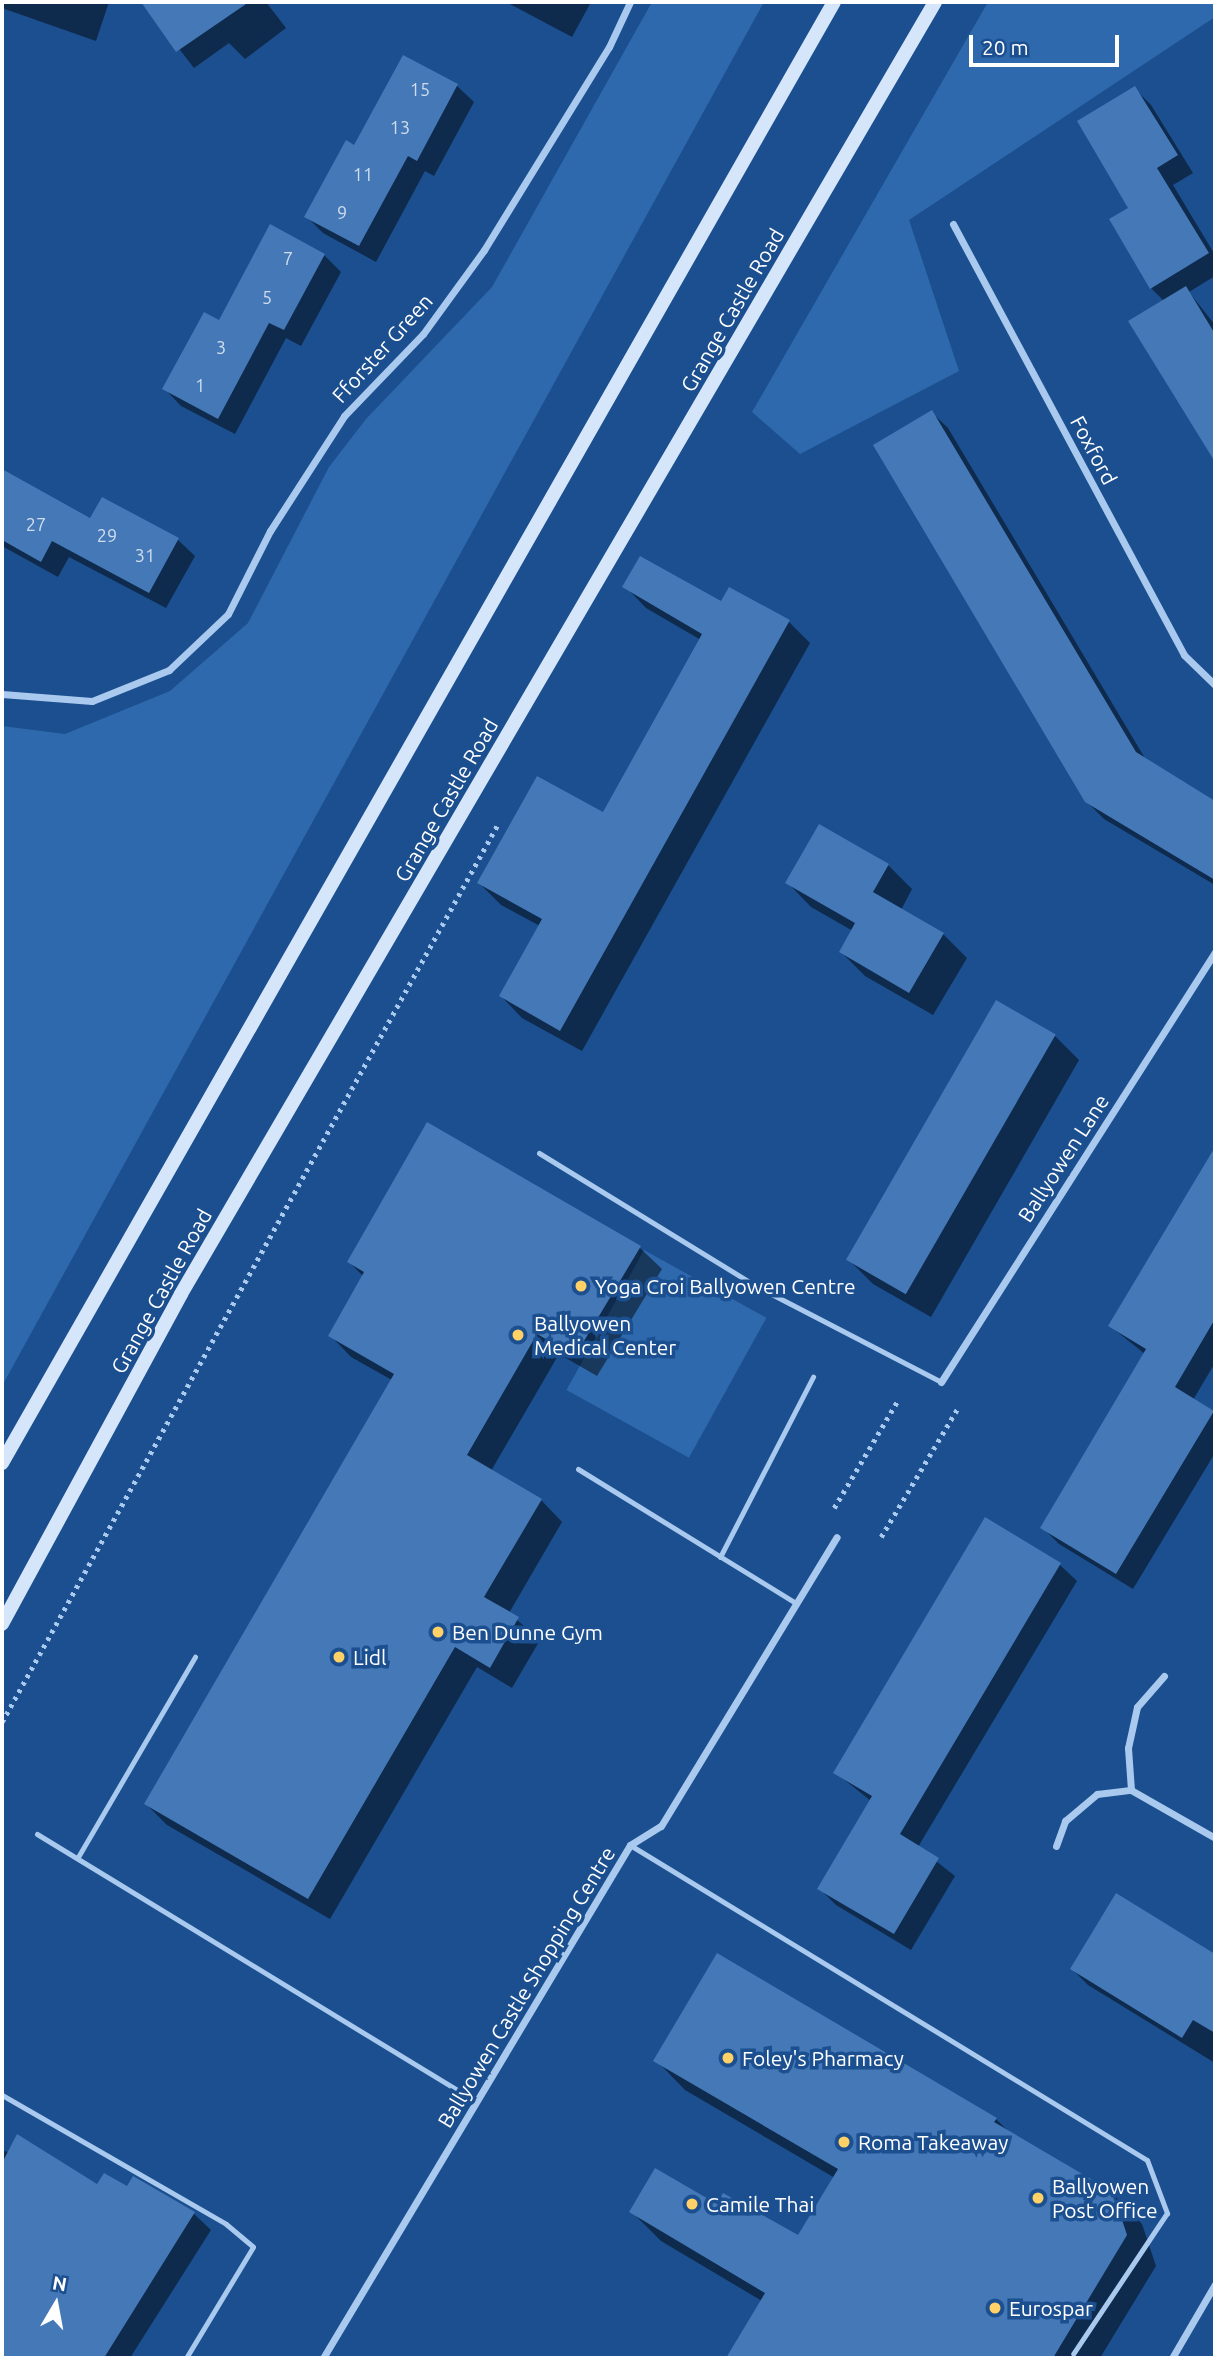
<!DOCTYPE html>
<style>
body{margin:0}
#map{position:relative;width:1217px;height:2360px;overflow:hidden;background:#1b4f8f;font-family:Ubuntu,sans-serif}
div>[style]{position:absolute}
.green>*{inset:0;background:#2e69ad;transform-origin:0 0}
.shadow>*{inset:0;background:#0007}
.building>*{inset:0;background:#4478b7;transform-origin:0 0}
.path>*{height:4.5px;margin-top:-2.25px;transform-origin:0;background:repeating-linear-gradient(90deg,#a9c9ee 0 3.5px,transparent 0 8.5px)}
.service>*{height:5px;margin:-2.5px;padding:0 2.5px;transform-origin:2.5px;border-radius:2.5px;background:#a9c9ee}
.minor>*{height:7px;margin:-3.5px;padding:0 3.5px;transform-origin:3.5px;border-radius:3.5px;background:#a9c9ee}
.secondary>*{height:14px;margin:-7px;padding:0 7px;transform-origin:7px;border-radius:7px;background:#d6e6fa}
.dots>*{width:19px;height:19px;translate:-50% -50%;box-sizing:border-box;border:4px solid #1b4f8f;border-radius:50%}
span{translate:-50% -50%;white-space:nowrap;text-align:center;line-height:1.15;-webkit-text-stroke:7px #1b4f8f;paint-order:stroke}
.number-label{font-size:18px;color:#d0dded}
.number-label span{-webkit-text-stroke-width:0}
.street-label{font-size:21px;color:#fff}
.poi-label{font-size:21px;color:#fff}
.left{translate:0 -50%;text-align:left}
.frame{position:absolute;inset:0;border:4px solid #fff;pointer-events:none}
.north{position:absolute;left:21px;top:2269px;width:70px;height:70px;-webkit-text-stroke:5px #1b4f8f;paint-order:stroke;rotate:10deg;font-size:19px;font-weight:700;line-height:28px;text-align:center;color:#fff}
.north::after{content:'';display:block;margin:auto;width:24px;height:32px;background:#fff;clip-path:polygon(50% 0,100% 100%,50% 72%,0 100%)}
.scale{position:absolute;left:969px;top:35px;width:150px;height:32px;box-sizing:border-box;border:4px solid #fff;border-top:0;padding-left:9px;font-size:21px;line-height:24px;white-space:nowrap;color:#fff;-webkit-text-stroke:5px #1b4f8f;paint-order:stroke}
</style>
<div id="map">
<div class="green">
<div style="clip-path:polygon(652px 2px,764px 2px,2px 1386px,2px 726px,65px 734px,170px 691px,248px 623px,329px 467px,366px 419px,492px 287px)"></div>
<div style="clip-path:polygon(988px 2px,1215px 2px,1215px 17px,909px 220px,959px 371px,800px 454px,752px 412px)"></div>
<div style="left:644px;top:1250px;width:140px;height:160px;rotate:29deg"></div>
</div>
<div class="shadow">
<div style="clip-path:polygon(2px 2px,109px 2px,96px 41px,2px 8px)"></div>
<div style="clip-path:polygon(143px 2px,266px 2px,286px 28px,245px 59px,229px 43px,194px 68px)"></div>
<div style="clip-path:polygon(506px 2px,591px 2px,572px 37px)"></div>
<div style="clip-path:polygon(457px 86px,474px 102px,434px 176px,425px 171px,376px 262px,323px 233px,307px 217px,355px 147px)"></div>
<div style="clip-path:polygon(1135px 89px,1151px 105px,1193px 173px,1173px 185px,1215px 255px,1215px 276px,1189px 292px,1215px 325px,1215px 461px,1181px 400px,1164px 301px,1151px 288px,1130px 209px)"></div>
<div style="clip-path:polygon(271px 227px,324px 255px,341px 272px,301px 346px,286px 338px,235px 434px,181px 406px,165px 389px,220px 322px)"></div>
<div style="clip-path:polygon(931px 412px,948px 428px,1146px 760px,1215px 803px,1215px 885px,1104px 819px,1086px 801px)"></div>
<div style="clip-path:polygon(2px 471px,91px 521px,103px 499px,178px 540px,195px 556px,166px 608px,69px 557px,58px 577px,2px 546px)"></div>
<div style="clip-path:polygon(625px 586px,722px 603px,789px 622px,810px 643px,582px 1051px,522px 1018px,501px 996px,540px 926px,501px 905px,479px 883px,603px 815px,701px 640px,646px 608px)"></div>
<div style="clip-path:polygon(888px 865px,912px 889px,901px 910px,943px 934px,967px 958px,933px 1015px,865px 976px,841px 952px,853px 931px,811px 907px,787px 882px)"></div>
<div style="clip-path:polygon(1055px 1036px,1079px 1060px,931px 1317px,873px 1284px,849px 1260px)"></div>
<div style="clip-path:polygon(428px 1125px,640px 1248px,662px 1269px,597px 1376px,559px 1354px,491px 1471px,541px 1500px,562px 1522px,509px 1613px,540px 1640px,512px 1688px,477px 1667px,330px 1919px,167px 1825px,146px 1804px,392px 1380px,351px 1357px,330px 1335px,364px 1277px,349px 1262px)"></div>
<div style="clip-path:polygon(1215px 1148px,1215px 1363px,1193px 1400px,1215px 1414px,1215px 1453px,1133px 1589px,1059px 1544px,1042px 1527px,1145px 1354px,1110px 1326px)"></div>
<div style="clip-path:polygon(985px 1520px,1060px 1565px,1077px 1581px,918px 1847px,955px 1876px,911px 1950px,836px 1905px,819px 1888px,871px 1801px,836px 1773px)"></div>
<div style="clip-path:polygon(1116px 1896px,1215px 1956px,1215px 2063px,1088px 1985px,1072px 1969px)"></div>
<div style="clip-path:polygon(718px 1955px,996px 2119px,1011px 2134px,1112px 2193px,1142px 2224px,1156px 2266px,1100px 2358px,728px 2358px,762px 2301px,661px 2241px,631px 2211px,718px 2207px,799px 2238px,835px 2178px,685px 2090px,656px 2060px)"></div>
<div style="clip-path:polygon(2px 2150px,98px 2186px,194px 2214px,211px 2230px,130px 2358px,2px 2358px)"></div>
</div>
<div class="building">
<div style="clip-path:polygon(141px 2px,249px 2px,176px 52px)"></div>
<div style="clip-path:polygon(403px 55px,458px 84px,417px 161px,408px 156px,359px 246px,304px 217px,346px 140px,354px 145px)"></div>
<div style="clip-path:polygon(1135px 86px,1178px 155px,1157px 168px,1209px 253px,1150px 289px,1109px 219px,1128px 208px,1077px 121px)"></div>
<div style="clip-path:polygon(270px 224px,325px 254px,284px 330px,269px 323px,218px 419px,162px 389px,204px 312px,219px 320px)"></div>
<div style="clip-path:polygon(1186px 286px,1215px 334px,1215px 462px,1128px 321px)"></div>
<div style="clip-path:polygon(932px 410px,1136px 752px,1215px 801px,1215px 880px,1085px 802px,873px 445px)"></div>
<div style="clip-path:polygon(2px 469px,90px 518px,102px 497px,179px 538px,149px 593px,52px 541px,41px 562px,2px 540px)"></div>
<div style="clip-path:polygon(640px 556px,721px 601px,729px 587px,790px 620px,560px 1031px,499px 996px,542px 919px,477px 883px,537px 776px,603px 812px,702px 634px,622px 587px)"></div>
<div style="clip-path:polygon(819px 824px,889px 864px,873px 892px,944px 933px,909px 993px,839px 952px,855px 923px,785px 883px)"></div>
<div style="left:996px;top:1000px;width:69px;height:300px;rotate:30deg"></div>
<div style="clip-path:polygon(427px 1122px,641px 1246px,575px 1356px,537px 1334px,467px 1455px,542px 1499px,484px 1597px,519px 1617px,490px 1668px,455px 1647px,308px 1899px,144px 1804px,394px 1374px,328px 1336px,364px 1272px,347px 1262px)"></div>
<div style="clip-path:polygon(1215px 1147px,1215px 1319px,1175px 1387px,1214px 1411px,1116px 1574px,1040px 1528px,1146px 1349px,1108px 1326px)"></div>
<div style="clip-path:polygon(985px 1517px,1061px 1563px,900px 1834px,939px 1858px,894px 1934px,817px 1889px,872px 1796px,833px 1773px)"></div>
<div style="clip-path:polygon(1116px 1893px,1215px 1954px,1215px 2033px,1193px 2020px,1182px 2038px,1070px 1969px)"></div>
<div style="clip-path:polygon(717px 1953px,997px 2118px,994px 2122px,1113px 2192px,1127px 2235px,1053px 2358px,726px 2358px,765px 2293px,629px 2212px,655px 2168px,717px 2204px,723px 2193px,798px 2235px,838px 2169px,653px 2061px)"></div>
<div style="clip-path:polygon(17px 2134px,97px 2184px,104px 2173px,127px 2186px,133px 2176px,195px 2212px,104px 2358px,2px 2358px,2px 2163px)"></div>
</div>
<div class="path">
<div style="left:834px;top:1508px;width:126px;rotate:-59.3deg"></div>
<div style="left:881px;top:1537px;width:150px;rotate:-59.2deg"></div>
<div style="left:2px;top:1722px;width:1028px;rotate:-61.09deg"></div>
</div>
<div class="service">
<div style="left:539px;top:1153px;width:257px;rotate:31.5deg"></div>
<div style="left:758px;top:1287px;width:206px;rotate:27.4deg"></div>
<div style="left:578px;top:1469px;width:254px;rotate:31.6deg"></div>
<div style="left:720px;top:1557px;width:203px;rotate:-62.7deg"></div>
<div style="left:37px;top:1834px;width:515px;rotate:31.35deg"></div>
<div style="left:630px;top:1845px;width:605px;rotate:31.35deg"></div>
<div style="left:1147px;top:2160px;width:57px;rotate:69.3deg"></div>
<div style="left:1167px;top:2213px;width:169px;rotate:123.7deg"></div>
<div style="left:78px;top:1857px;width:232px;rotate:-59.7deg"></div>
<div style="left:2px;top:2095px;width:258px;rotate:29.9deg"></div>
<div style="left:226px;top:2224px;width:35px;rotate:40deg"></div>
<div style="left:253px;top:2247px;width:130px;rotate:121.1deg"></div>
</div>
<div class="minor">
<div style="left:953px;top:224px;width:489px;rotate:61.8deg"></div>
<div style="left:1184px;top:655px;width:43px;rotate:44.1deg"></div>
<div style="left:2px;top:694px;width:90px;rotate:4.4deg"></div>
<div style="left:92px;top:701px;width:83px;rotate:-21.9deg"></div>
<div style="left:169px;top:670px;width:81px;rotate:-43.5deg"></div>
<div style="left:228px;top:614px;width:93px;rotate:-63.2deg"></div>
<div style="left:270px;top:531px;width:137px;rotate:-57.2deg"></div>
<div style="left:344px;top:416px;width:114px;rotate:-46.1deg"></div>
<div style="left:423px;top:334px;width:104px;rotate:-54deg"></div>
<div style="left:484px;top:250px;width:238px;rotate:-58.4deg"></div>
<div style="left:609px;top:47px;width:50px;rotate:-65deg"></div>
<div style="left:941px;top:1382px;width:510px;rotate:-57.49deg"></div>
<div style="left:1164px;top:1676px;width:41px;rotate:131.1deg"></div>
<div style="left:1137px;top:1707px;width:42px;rotate:102.4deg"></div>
<div style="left:1128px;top:1748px;width:42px;rotate:85.9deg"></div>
<div style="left:1131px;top:1790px;width:97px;rotate:29.7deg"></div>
<div style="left:1056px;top:1846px;width:27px;rotate:-70deg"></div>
<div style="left:1065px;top:1821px;width:42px;rotate:-40.2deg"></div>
<div style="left:1097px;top:1794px;width:34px;rotate:-7deg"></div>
<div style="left:323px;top:2358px;width:598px;rotate:-59.1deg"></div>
<div style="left:630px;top:1845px;width:36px;rotate:-32deg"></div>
<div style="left:661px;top:1826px;width:338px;rotate:-58.7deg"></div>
<div style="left:1172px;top:2358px;width:86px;rotate:-59.8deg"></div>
</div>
<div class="secondary">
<div style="left:2px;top:1463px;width:1681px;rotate:-60.34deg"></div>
<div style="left:2px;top:1624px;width:375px;rotate:-61.5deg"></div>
<div style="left:181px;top:1294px;width:1496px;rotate:-59.73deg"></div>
</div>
<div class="dots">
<div style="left:581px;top:1286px;background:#ffd166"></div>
<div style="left:518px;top:1335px;background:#ffd166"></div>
<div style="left:438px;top:1632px;background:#ffd166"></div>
<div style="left:339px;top:1657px;background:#ffd166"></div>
<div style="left:728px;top:2058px;background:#ffd166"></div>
<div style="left:844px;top:2142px;background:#ffd166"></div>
<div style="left:1038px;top:2198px;background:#ffd166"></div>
<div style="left:692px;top:2204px;background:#ffd166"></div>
<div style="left:995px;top:2308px;background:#ffd166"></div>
</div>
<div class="number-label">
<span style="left:420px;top:89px">15</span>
<span style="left:400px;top:127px">13</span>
<span style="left:363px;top:174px">11</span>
<span style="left:342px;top:212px">9</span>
<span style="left:288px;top:258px">7</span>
<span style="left:267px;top:297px">5</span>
<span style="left:221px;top:347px">3</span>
<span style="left:200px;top:385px">1</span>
<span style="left:36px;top:524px">27</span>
<span style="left:107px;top:535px">29</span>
<span style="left:145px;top:555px">31</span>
</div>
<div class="street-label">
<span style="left:732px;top:310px;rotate:-60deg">Grange Castle Road</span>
<span style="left:382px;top:348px;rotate:-48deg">Fforster Green</span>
<span style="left:1094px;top:450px;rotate:62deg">Foxford</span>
<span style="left:446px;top:800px;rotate:-60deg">Grange Castle Road</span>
<span style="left:1063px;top:1158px;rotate:-57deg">Ballyowen Lane</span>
<span style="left:161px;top:1291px;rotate:-61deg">Grange Castle Road</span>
<span style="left:526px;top:1987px;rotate:-59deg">Ballyowen Castle Shopping Centre</span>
</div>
<div class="poi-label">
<span class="left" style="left:595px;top:1286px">Yoga Croi Ballyowen Centre</span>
<span class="left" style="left:534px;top:1335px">Ballyowen<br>Medical Center</span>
<span class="left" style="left:452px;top:1632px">Ben Dunne Gym</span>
<span class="left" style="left:353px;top:1657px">Lidl</span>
<span class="left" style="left:742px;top:2058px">Foley's Pharmacy</span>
<span class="left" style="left:858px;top:2142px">Roma Takeaway</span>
<span class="left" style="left:1052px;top:2198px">Ballyowen<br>Post Office</span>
<span class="left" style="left:706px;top:2204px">Camile Thai</span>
<span class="left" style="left:1009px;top:2308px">Eurospar</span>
</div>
<div class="frame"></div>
<div class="north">N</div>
<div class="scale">20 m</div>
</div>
